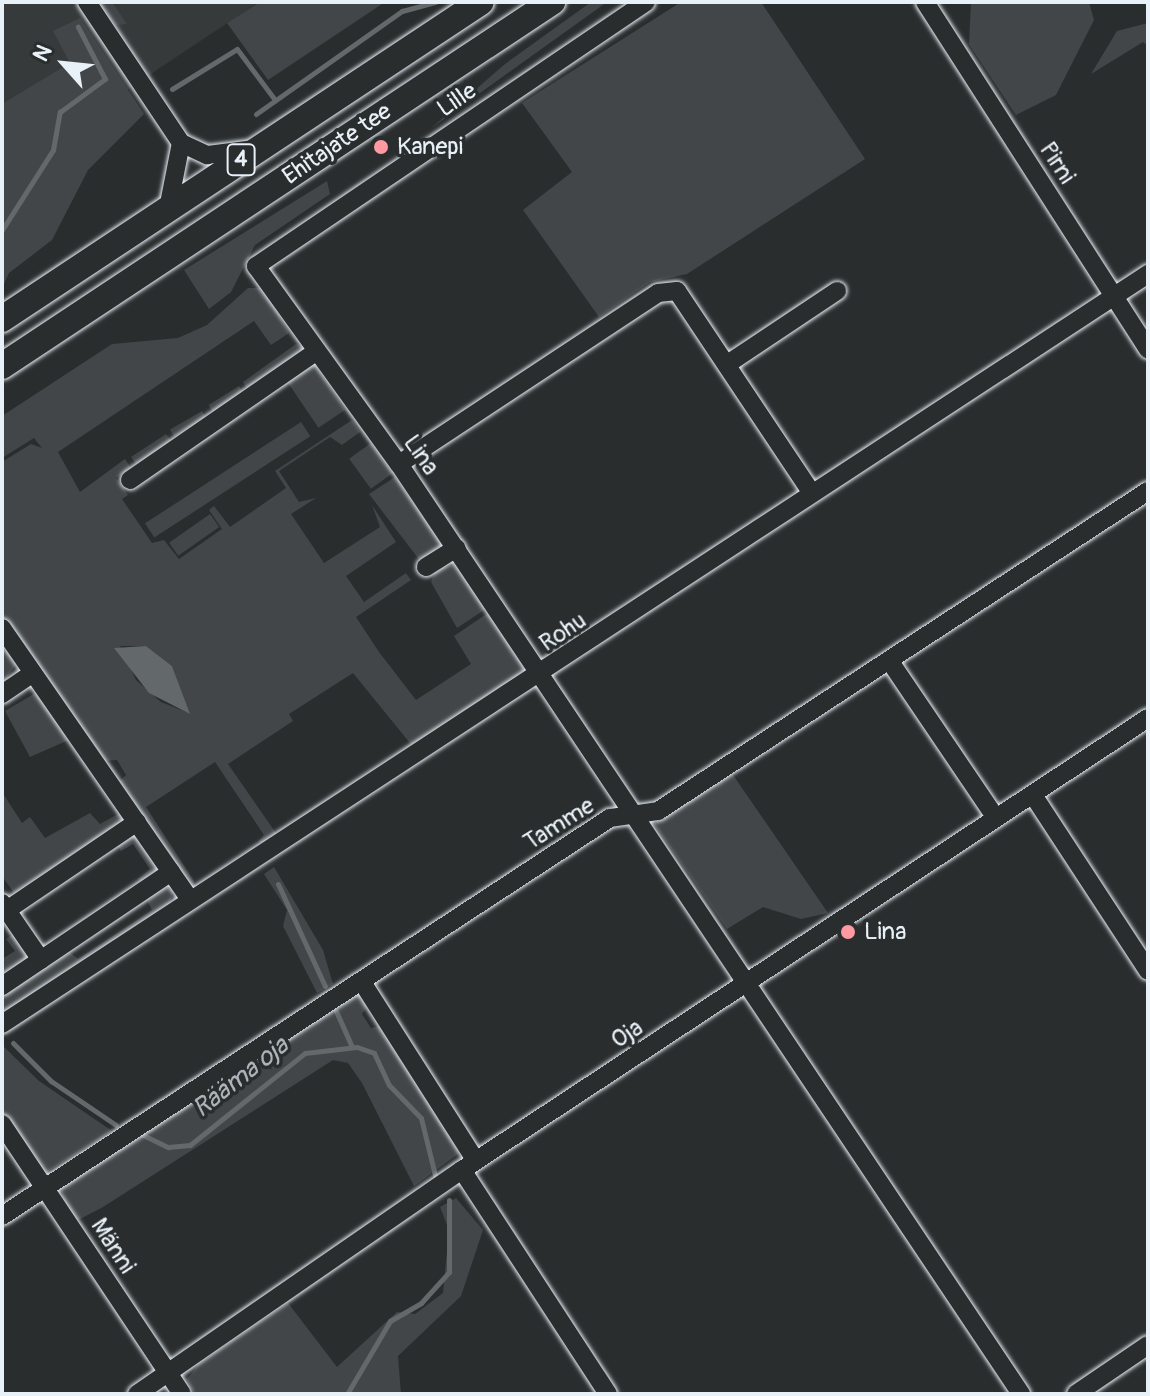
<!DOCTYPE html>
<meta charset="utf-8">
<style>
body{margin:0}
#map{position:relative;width:1150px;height:1396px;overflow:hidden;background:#2a2d2e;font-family:Pangolin,sans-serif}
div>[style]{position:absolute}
.built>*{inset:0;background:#363a3b}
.green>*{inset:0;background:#424648;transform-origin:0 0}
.water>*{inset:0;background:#63686b}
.stream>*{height:5px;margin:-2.5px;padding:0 2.5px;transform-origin:2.5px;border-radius:2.5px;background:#63686b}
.roads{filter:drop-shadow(0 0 2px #e8f1f8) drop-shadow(0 0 2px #e8f1f8)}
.minor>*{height:18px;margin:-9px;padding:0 9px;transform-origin:9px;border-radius:9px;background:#2a2d2e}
.highway>*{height:26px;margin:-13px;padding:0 13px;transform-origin:13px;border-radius:13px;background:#2a2d2e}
.dots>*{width:22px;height:22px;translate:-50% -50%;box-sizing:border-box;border:4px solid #2a2d2e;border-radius:50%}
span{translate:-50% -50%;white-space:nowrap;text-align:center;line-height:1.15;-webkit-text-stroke:7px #2a2d2e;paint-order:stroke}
.shield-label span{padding:2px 6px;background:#2a2d2e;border:2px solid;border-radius:6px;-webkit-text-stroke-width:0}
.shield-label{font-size:22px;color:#e8f1f8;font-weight:700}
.street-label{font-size:24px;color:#e8f1f8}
.poi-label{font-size:24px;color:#e8f1f8}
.left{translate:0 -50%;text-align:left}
.water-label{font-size:26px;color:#acb3b9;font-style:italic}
.frame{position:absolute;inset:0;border:4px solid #e8f1f8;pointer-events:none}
.north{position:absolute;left:24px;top:24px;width:80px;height:80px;-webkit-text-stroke:6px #2a2d2e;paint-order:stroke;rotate:297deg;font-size:22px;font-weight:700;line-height:32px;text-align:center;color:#e8f1f8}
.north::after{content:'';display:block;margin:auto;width:28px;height:36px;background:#e8f1f8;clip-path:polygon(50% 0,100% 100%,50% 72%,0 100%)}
</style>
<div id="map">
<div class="built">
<div style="clip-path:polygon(2px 2px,259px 2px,2px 173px)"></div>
</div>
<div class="green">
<div style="clip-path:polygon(97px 2px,112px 2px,127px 24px,116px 25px)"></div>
<div style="clip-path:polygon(260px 2px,385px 2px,268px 80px,227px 23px)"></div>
<div style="clip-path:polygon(591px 2px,607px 2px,430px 129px,505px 64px)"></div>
<div style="clip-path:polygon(681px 2px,761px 2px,865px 159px,687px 274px,650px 282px,599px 317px,523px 210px,572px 172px,522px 103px)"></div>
<div style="clip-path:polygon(971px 2px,1089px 2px,1094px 20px,1056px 95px,1016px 115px,969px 44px)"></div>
<div style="clip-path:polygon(80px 18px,144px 114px,88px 170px,52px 240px,9px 273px,2px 288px,2px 104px,70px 63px,53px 31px)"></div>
<div style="clip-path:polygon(1148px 23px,1148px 46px,1143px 42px,1091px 74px,1117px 31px)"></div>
<div style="clip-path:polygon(327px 181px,330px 194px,255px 245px,231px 292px,209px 309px,184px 270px)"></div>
<div style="clip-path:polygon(evenodd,248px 288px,263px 288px,289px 333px,271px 345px,254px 321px,58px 452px,80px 492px,125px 459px,131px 468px,116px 478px,128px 495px,122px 499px,152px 543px,164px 540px,179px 559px,222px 529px,209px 510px,214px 506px,230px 527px,286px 488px,275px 471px,352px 420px,360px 432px,342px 445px,330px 437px,279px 471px,299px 502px,316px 498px,291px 514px,324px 563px,380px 527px,372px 505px,396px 542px,346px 576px,364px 602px,406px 573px,411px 580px,356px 617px,379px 652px,416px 700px,471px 664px,454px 636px,488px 613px,524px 664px,522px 674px,414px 748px,353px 673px,289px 714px,293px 721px,228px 764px,278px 836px,268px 843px,258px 842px,264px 835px,215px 762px,146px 807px,194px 881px,191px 891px,119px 782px,126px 775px,117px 760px,102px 761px,2px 621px,2px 462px,31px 444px,42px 448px,34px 438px,2px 458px,2px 416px,112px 344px,178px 338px,207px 325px,248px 288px,120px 646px,146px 646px,172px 666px,189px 713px,161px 702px,136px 680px,120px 646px)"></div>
<div style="clip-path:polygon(296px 344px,304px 347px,303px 355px,248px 390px,243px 382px)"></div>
<div style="left:312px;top:361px;width:59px;height:32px;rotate:56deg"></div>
<div style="left:239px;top:386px;width:9px;height:36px;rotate:58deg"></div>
<div style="left:202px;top:411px;width:8px;height:37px;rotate:60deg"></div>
<div style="left:301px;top:422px;width:17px;height:186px;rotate:57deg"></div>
<div style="clip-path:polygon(166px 434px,172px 442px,136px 464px,131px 457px)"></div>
<div style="left:371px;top:443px;width:37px;height:27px;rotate:54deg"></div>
<div style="clip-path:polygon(395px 477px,442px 544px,421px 562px,369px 494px)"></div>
<div style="left:210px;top:514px;width:16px;height:50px;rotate:55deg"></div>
<div style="clip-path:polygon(457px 564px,487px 608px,457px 628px,431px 582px,436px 570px)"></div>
<div style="clip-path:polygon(2px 647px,17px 663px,2px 685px)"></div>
<div style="clip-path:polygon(37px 692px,71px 739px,30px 757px,5px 711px)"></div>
<div style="clip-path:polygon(731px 772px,828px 913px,801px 919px,763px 907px,727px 929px,654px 824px)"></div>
<div style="clip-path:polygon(2px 792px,22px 823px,30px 817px,45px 838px,90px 813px,100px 824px,120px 813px,128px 822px,5px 901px,14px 893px,2px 876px)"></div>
<div style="clip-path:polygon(134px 834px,158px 868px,143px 886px,138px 879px,150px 869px,133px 844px,121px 851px,117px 845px)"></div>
<div style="clip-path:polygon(274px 867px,323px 950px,333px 984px,317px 993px,283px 926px,287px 910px,264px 874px)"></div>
<div style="clip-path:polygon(161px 885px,173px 891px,170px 904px,2px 1017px,2px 990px,68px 951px,78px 959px,152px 910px,147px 900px)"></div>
<div style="clip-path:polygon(16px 932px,32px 955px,2px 980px,2px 959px,15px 951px,6px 939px)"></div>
<div style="clip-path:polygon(358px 989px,368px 1005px,362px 1014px,371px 1028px,381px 1026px,456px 1138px,458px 1154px,414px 1186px,362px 1083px,348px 1063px,333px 1060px,103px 1207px,78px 1220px,69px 1213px,60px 1186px)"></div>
<div style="clip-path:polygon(2px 1045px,39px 1081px,112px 1131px,45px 1173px,2px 1111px)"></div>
<div style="clip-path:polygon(456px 1198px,483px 1230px,461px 1296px,398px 1356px,401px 1394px,195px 1394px,187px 1379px,199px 1364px,288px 1303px,337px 1367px,397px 1312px,415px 1314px,443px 1293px,449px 1230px,440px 1207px)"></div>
</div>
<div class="water">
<div style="clip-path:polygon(146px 646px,172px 666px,190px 714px,149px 693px,114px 648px)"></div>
</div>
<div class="stream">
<div style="left:172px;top:89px;width:76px;rotate:-31.6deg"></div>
<div style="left:237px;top:49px;width:64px;rotate:53.3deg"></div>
<div style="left:256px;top:114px;width:179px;rotate:-35.2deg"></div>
<div style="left:402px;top:11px;width:35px;rotate:-15deg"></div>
<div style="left:2px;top:230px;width:95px;rotate:-57.5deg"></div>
<div style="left:53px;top:150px;width:39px;rotate:-80deg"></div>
<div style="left:60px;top:112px;width:56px;rotate:-36.3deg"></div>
<div style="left:105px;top:79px;width:59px;rotate:-117.4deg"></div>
<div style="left:278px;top:884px;width:112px;rotate:65.3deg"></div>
<div style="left:336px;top:1011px;width:39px;rotate:66deg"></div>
<div style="left:13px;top:1043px;width:54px;rotate:45deg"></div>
<div style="left:51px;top:1081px;width:78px;rotate:34.1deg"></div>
<div style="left:143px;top:1135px;width:28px;rotate:26deg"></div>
<div style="left:168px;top:1147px;width:22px;rotate:-5deg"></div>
<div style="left:190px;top:1145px;width:147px;rotate:-38.7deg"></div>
<div style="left:305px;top:1053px;width:52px;rotate:-6.6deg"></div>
<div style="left:357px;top:1047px;width:18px;rotate:19deg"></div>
<div style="left:374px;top:1053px;width:35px;rotate:65deg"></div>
<div style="left:389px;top:1085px;width:46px;rotate:45.9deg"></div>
<div style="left:421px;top:1118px;width:59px;rotate:76.2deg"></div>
<div style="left:347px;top:1394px;width:85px;rotate:-59.5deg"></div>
<div style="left:390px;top:1321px;width:36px;rotate:-30deg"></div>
<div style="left:421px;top:1303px;width:42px;rotate:-47.9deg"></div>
<div style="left:449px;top:1272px;width:72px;rotate:-90deg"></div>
</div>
<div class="roads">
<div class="minor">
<div style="left:87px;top:2px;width:169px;rotate:56.3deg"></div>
<div style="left:646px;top:2px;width:471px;rotate:145.9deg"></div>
<div style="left:256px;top:266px;width:244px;rotate:54.2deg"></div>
<div style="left:399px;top:464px;width:1119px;rotate:56.22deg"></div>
<div style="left:925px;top:2px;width:413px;rotate:57.3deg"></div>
<div style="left:168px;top:209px;width:67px;rotate:-78.9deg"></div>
<div style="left:181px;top:143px;width:29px;rotate:25deg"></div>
<div style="left:207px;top:155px;width:47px;rotate:-7.3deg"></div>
<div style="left:729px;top:363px;width:130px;rotate:-33.7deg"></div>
<div style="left:399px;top:464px;width:310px;rotate:-33.4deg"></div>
<div style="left:658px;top:293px;width:19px;rotate:-6deg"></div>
<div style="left:677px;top:291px;width:242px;rotate:56.3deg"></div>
<div style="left:130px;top:480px;width:227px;rotate:-34.6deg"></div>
<div style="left:426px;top:567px;width:36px;rotate:-32deg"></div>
<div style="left:2px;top:628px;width:328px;rotate:55.3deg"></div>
<div style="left:891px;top:663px;width:187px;rotate:55.9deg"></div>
<div style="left:2px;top:694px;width:37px;rotate:-34deg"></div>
<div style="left:1033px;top:795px;width:210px;rotate:56.8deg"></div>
<div style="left:2px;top:903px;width:69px;rotate:55.6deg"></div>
<div style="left:7px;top:910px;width:157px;rotate:-34.1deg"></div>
<div style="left:362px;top:982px;width:212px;rotate:57.5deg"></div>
<div style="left:2px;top:986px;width:204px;rotate:-34deg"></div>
<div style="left:2px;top:1024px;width:1370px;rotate:-33.2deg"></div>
<div style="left:2px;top:1124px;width:324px;rotate:56.3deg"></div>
<div style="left:462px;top:1170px;width:267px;rotate:56.9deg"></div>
<div style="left:2px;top:1216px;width:727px;rotate:-33.21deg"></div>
<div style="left:610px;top:818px;width:49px;rotate:-8.3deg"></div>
<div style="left:658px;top:811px;width:585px;rotate:-33.15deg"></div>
<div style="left:137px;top:1394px;width:395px;rotate:-34.6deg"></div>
<div style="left:462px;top:1170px;width:822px;rotate:-33.38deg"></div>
<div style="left:1076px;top:1394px;width:87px;rotate:-34.2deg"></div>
</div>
<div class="highway">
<div style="left:2px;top:319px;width:574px;rotate:-33.5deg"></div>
<div style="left:2px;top:366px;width:660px;rotate:-33.5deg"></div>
</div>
</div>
<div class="dots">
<div style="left:381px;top:147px;background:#ff9aa2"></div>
<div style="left:848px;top:932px;background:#ff9aa2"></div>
</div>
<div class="shield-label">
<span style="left:241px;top:160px">4</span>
</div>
<div class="street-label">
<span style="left:457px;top:100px;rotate:-34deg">Lille</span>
<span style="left:337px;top:144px;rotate:-34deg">Ehitajate tee</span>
<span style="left:1057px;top:163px;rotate:57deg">Pirni</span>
<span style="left:421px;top:455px;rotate:55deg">Lina</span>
<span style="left:563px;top:632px;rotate:-34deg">Rohu</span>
<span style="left:559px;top:824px;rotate:-32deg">Tamme</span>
<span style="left:627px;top:1034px;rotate:-33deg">Oja</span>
<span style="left:113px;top:1246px;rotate:57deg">Männi</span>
</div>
<div class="poi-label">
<span class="left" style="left:397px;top:147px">Kanepi</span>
<span class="left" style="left:864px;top:932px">Lina</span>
</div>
<div class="water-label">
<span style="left:241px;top:1078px;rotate:-38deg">Rääma oja</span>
</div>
<div class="frame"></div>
<div class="north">N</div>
</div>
